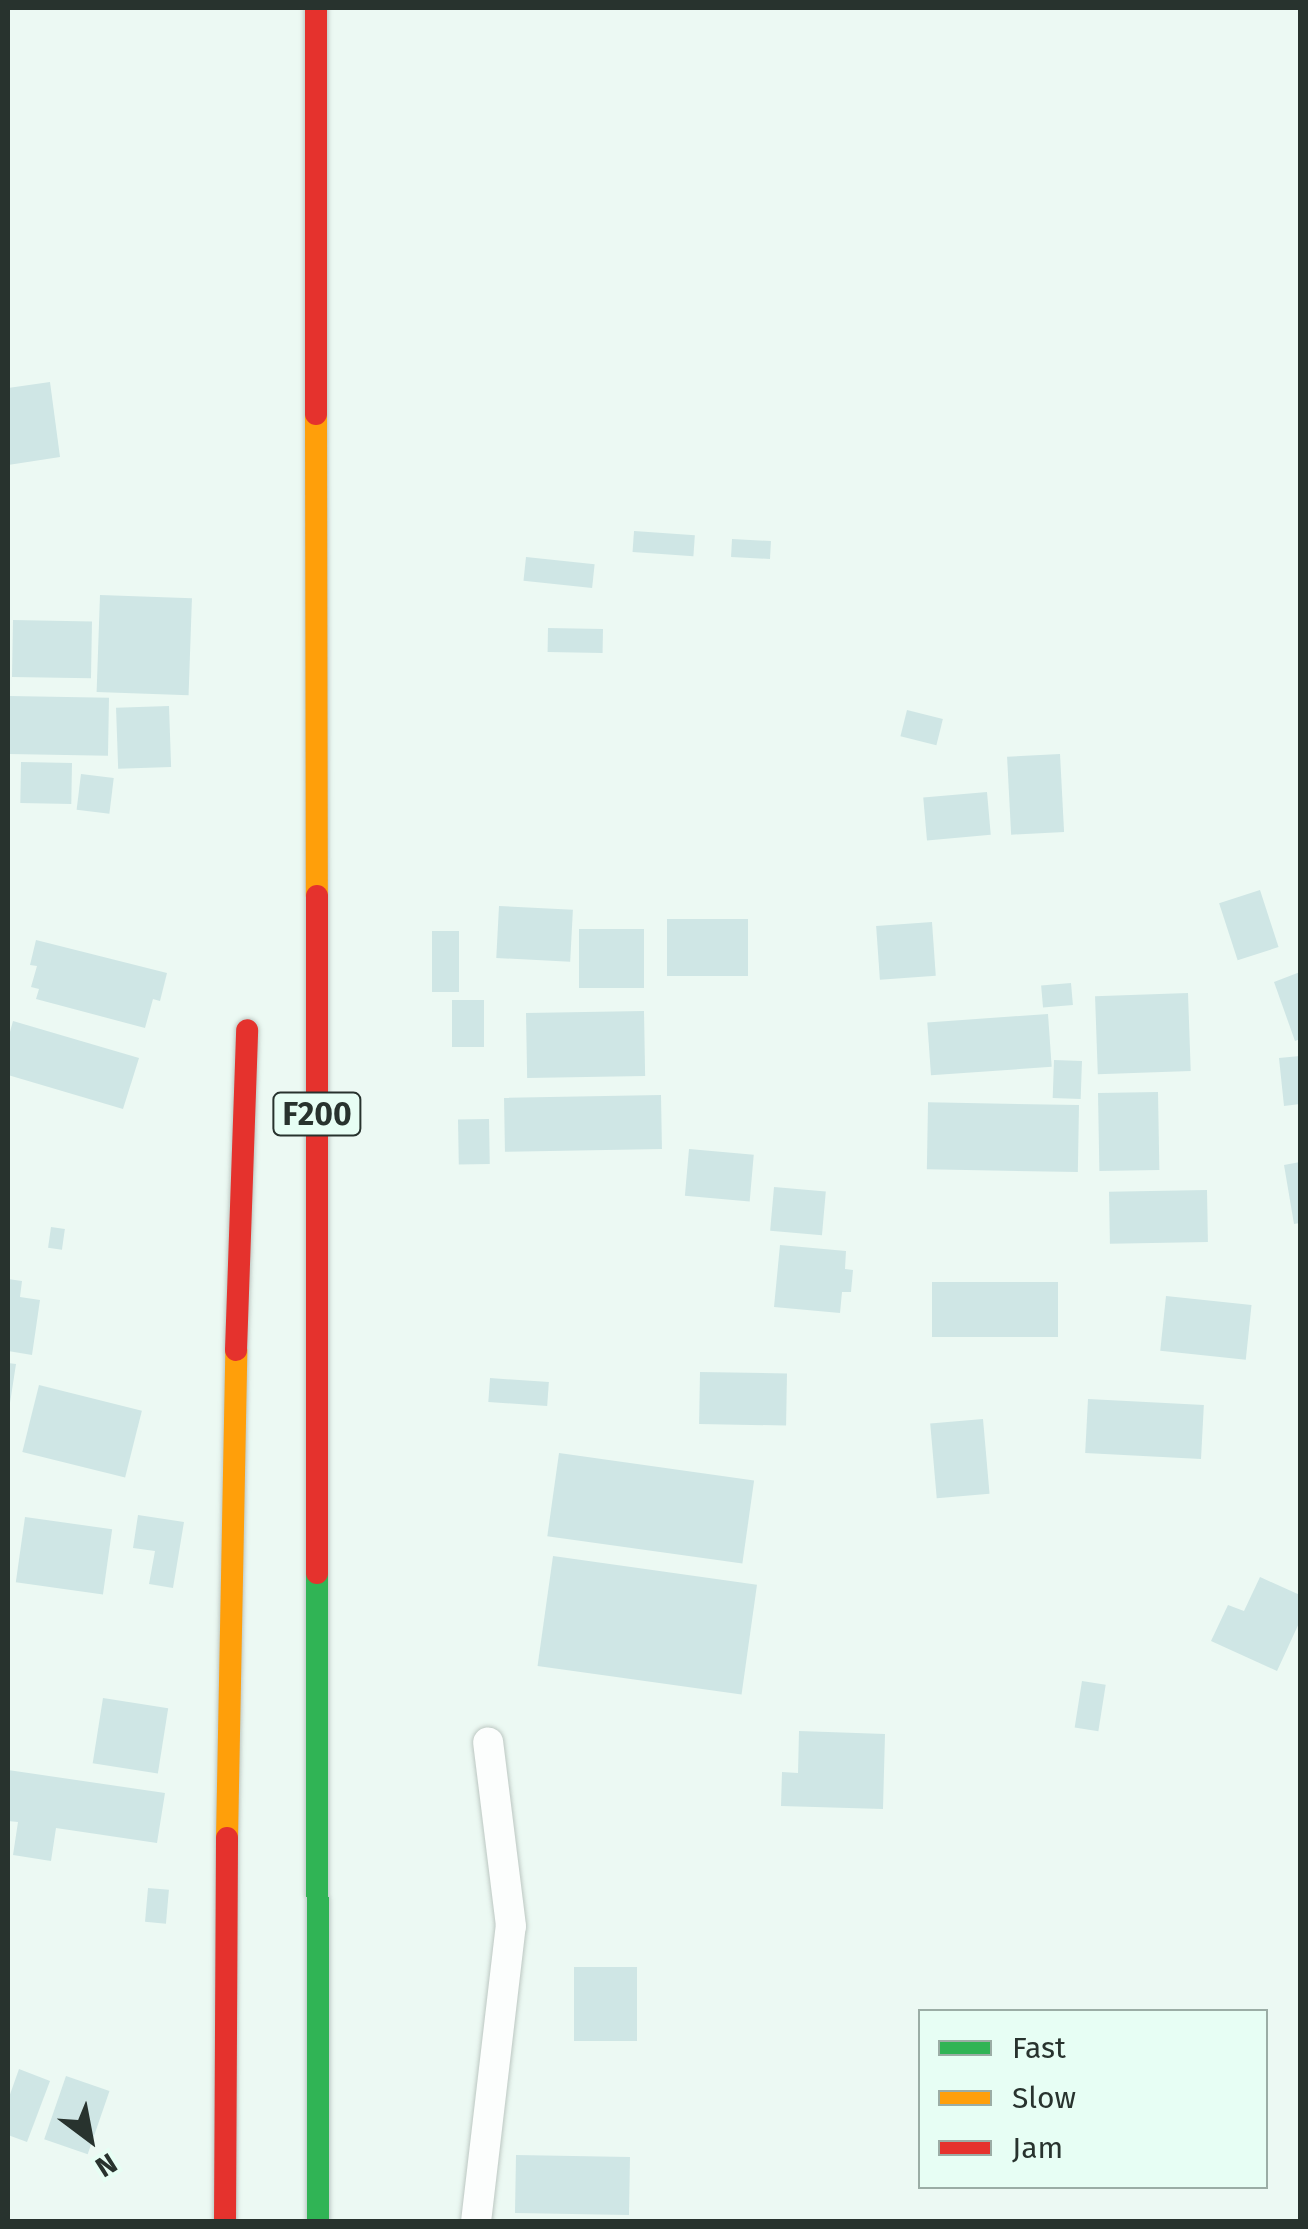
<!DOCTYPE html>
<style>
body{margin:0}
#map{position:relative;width:1308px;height:2229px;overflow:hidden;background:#ecf9f3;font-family:"Fira Sans",sans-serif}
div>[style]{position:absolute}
.building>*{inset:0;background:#cfe6e5;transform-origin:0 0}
.roads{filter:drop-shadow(0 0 2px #bcc7c2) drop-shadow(0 0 2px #bcc7c2)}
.street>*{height:30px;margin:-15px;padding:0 15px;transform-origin:15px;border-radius:15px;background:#fcfefd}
.fast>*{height:22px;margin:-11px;padding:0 11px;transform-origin:11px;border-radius:11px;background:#30b455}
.slow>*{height:22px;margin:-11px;padding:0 11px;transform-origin:11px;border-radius:11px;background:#ff9f0a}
.jam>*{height:22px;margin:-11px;padding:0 11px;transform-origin:11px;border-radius:11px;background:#e5322d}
span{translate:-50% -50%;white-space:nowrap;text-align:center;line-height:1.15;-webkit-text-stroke:10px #e7fef4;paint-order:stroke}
.shield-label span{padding:2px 8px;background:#e7fef4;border:2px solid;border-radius:8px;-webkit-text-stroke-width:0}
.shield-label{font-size:32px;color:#28332e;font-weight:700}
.frame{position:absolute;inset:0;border:10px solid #28332e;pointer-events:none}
.legend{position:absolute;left:918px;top:2009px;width:350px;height:180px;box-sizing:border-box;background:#e7fef4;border:2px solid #9bada5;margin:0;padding:12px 18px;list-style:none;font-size:30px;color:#28332e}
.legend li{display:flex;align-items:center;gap:20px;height:50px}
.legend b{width:50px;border:2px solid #9bada5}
.north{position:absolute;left:40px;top:2089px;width:100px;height:100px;-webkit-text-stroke:8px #e7fef4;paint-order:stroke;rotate:148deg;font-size:28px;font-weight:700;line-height:40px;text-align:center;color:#28332e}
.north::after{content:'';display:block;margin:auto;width:35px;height:45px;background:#28332e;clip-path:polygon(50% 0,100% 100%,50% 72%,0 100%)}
</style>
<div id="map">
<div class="building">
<div style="clip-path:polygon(50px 382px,60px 457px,8px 465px,8px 388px)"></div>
<div style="left:634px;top:531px;width:61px;height:21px;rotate:4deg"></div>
<div style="left:732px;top:539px;width:39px;height:18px;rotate:3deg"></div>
<div style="left:526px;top:557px;width:69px;height:24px;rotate:6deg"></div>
<div style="left:100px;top:595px;width:92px;height:97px;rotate:2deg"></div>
<div style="left:13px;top:620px;width:79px;height:57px;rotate:1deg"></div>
<div style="left:548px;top:628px;width:55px;height:24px;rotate:1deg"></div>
<div style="left:10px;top:696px;width:99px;height:58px;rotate:1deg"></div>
<div style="left:169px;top:706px;width:61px;height:53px;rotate:88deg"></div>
<div style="left:907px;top:710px;width:37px;height:27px;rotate:14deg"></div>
<div style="left:1060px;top:754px;width:78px;height:53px;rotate:87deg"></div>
<div style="left:21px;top:762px;width:51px;height:41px;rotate:1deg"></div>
<div style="left:81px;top:774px;width:33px;height:36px;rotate:7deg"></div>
<div style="left:987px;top:792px;width:43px;height:64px;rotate:85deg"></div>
<div style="left:1260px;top:890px;width:60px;height:43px;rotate:72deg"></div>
<div style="left:499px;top:906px;width:74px;height:52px;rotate:3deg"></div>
<div style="left:667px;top:919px;width:81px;height:57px"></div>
<div style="left:932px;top:922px;width:54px;height:56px;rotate:86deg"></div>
<div style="left:579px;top:929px;width:65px;height:59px"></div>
<div style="left:432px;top:931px;width:27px;height:61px"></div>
<div style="clip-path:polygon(36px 940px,167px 973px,160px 1001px,153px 999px,145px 1028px,36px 999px,39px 989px,31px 987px,37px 966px,30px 965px)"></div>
<div style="clip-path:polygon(1300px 972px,1300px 1039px,1295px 1041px,1274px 982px)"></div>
<div style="left:1071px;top:983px;width:22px;height:30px;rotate:85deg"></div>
<div style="left:1188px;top:993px;width:78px;height:93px;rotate:88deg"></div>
<div style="left:452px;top:1000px;width:32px;height:47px"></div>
<div style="left:644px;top:1011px;width:65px;height:118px;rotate:89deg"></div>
<div style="left:1048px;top:1014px;width:53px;height:121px;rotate:86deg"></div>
<div style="clip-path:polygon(13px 1021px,139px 1058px,123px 1109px,8px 1075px,8px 1039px)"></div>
<div style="clip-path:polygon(1300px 1056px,1300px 1104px,1284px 1106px,1279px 1058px)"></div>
<div style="left:1054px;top:1060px;width:28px;height:38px;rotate:2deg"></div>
<div style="left:1158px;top:1092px;width:78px;height:60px;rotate:89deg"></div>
<div style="left:661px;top:1095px;width:54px;height:157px;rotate:89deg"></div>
<div style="left:1079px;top:1105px;width:67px;height:151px;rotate:91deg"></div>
<div style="left:489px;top:1119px;width:45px;height:31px;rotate:89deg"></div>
<div style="left:689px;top:1149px;width:65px;height:47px;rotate:5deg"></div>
<div style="clip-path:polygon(1300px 1162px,1300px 1223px,1294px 1224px,1284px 1165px)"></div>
<div style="left:774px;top:1187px;width:52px;height:44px;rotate:5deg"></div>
<div style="left:1207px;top:1190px;width:52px;height:98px;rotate:89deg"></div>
<div style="left:51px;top:1227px;width:14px;height:21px;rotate:8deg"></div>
<div style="clip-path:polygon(780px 1245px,846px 1251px,845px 1269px,853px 1270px,851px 1292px,842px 1292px,840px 1313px,774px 1307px)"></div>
<div style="clip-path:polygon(8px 1279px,22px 1281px,20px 1297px,40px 1300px,32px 1355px,8px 1351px)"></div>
<div style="left:932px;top:1282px;width:126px;height:55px"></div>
<div style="left:1166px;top:1296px;width:86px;height:55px;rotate:6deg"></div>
<div style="clip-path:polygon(8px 1363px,16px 1364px,10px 1403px,8px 1403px)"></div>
<div style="left:700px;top:1372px;width:87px;height:52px;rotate:1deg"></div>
<div style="left:490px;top:1378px;width:59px;height:24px;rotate:4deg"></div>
<div style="left:39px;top:1385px;width:106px;height:69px;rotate:14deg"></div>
<div style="left:1088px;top:1399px;width:116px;height:54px;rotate:3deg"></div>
<div style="left:983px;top:1419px;width:75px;height:53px;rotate:85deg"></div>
<div style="left:559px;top:1453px;width:197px;height:84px;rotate:8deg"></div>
<div style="clip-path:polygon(138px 1515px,184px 1522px,173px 1588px,149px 1584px,155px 1551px,133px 1548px)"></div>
<div style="left:25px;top:1517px;width:88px;height:66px;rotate:8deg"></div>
<div style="left:553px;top:1556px;width:206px;height:111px;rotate:8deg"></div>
<div style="clip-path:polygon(1260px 1577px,1300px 1595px,1300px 1621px,1277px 1671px,1211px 1641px,1228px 1605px,1244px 1611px)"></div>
<div style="left:1082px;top:1681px;width:24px;height:47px;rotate:9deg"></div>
<div style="left:103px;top:1698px;width:66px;height:66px;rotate:9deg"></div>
<div style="clip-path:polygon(799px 1731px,885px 1734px,883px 1809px,781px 1806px,782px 1772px,798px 1773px)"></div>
<div style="clip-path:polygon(8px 1770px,165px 1793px,157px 1843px,56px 1828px,51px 1861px,13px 1855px,18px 1822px,8px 1821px)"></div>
<div style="left:148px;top:1888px;width:21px;height:34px;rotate:5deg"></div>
<div style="left:574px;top:1967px;width:63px;height:74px"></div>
<div style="clip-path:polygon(19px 2069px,50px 2081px,27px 2142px,8px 2135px,8px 2100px)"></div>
<div style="left:66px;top:2076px;width:46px;height:67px;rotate:19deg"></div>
<div style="left:516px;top:2155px;width:114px;height:58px;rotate:1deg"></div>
</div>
<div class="roads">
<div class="street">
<div style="left:476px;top:2222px;width:298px;rotate:-83.3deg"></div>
<div style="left:511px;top:1926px;width:185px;rotate:-97.1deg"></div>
</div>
<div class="fast">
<div style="left:317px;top:1573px;width:649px;rotate:89.91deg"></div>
</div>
<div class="slow">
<div style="left:316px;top:414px;width:482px;rotate:89.9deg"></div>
<div style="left:227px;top:1838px;width:488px;rotate:-88.9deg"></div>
</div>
<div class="jam">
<div style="left:316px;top:8px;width:406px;rotate:90deg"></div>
<div style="left:317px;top:896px;width:677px;rotate:90deg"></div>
<div style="left:236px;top:1350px;width:320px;rotate:-88deg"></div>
<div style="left:225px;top:2222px;width:384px;rotate:-89.7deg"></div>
</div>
</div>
<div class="shield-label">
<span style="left:317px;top:1114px">F200</span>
</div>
<div class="frame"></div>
<ul class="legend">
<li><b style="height:12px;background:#30b455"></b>Fast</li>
<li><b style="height:12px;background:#ff9f0a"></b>Slow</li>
<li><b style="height:12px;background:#e5322d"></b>Jam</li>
</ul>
<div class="north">N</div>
</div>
